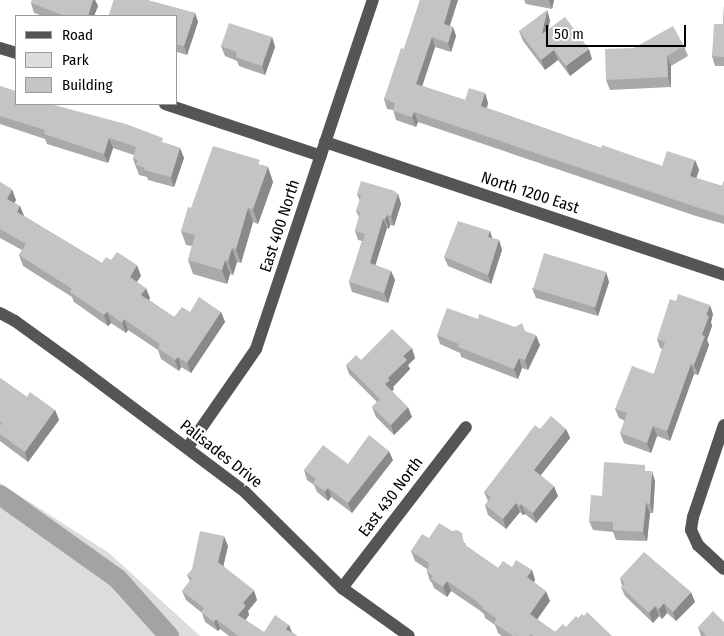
<!DOCTYPE html>
<style>
body{margin:0}
#map{position:relative;width:724px;height:636px;overflow:hidden;background:#fff;font-family:"Fira Sans Condensed",sans-serif}
div>[style]{position:absolute}
.green>*{inset:0;background:#dcdcdc}
.canal>*{height:20px;margin:-10px;padding:0 10px;transform-origin:10px;border-radius:10px;background:#a3a3a3}
.minor>*{height:12px;margin:-6px;padding:0 6px;transform-origin:6px;border-radius:6px;background:#555}
.wall>*{inset:0;background:#a9a9a9}
.shaded-wall>*{inset:0;background:#898989}
.building>*{inset:0;background:#c4c4c4;transform-origin:0 0}
span{translate:-50% -50%;white-space:nowrap;text-align:center;line-height:1.15;-webkit-text-stroke:4.5px #fff;paint-order:stroke}
.street-label{font-size:16px;color:#000}
.legend{position:absolute;left:15px;top:15px;width:162px;height:90px;box-sizing:border-box;background:#fff;border:1px solid #999;margin:0;padding:6px 9px;list-style:none;font-size:15px;color:#000}
.legend li{display:flex;align-items:center;gap:10px;height:25px}
.legend b{width:25px;border:1px solid #999}
.scale{position:absolute;left:546px;top:25px;width:140px;height:22px;box-sizing:border-box;border:2px solid #000;border-top:0;padding-left:6px;font-size:15px;line-height:18px;white-space:nowrap;color:#000;-webkit-text-stroke:4px #fff;paint-order:stroke}
</style>
<div id="map">
<div class="green">
<div style="clip-path:polygon(0 483px,109px 553px,200px 636px,0 636px)"></div>
</div>
<div class="canal">
<div style="left:0;top:495px;width:143px;rotate:35.4deg"></div>
<div style="left:117px;top:578px;width:78px;rotate:48.1deg"></div>
</div>
<div class="minor">
<div style="left:0;top:48px;width:17px;rotate:17deg"></div>
<div style="left:165px;top:104px;width:164px;rotate:18.4deg"></div>
<div style="left:325px;top:142px;width:421px;rotate:18.4deg"></div>
<div style="left:0;top:313px;width:17px;rotate:28deg"></div>
<div style="left:15px;top:321px;width:80px;rotate:35.9deg"></div>
<div style="left:80px;top:368px;width:206px;rotate:36.9deg"></div>
<div style="left:245px;top:492px;width:136px;rotate:44.7deg"></div>
<div style="left:342px;top:588px;width:82px;rotate:35.6deg"></div>
<div style="left:724px;top:425px;width:97px;rotate:108.6deg"></div>
<div style="left:693px;top:517px;width:13px;rotate:99deg"></div>
<div style="left:691px;top:530px;width:17px;rotate:65deg"></div>
<div style="left:698px;top:545px;width:35px;rotate:43deg"></div>
<div style="left:188px;top:447px;width:119px;rotate:-55.2deg"></div>
<div style="left:256px;top:349px;width:368px;rotate:-71.5deg"></div>
<div style="left:342px;top:588px;width:203px;rotate:-52.4deg"></div>
</div>
<div class="wall">
<div style="clip-path:polygon(32px 0,95px 0,98px 6px,94px 16px,43px 16px,34px 13px,31px 3px)"></div>
<div style="clip-path:polygon(114px 0,147px 0,195px 13px,198px 22px,187px 55px,177px 52px,176px 55px,176px 16px,109px 16px,109px 15px)"></div>
<div style="clip-path:polygon(420px 0,458px 0,450px 26px,453px 27px,456px 36px,451px 52px,435px 47px,422px 86px,465px 100px,485px 93px,488px 103px,487px 108px,601px 148px,662px 166px,695px 160px,699px 170px,696px 178px,722px 186px,724px 181px,724px 224px,696px 216px,418px 122px,416px 127px,396px 120px,393px 110px,387px 109px,384px 99px,404px 49px)"></div>
<div style="clip-path:polygon(524px 0,554px 0,552px 9px,526px 4px)"></div>
<div style="clip-path:polygon(724px 5px,724px 66px,715px 66px,712px 56px,723px 24px)"></div>
<div style="clip-path:polygon(550px 20px,548px 29px,592px 59px,570px 76px,558px 60px,545px 70px,523px 41px,519px 31px)"></div>
<div style="clip-path:polygon(272px 37px,275px 47px,265px 75px,239px 66px,237px 61px,225px 56px,221px 46px)"></div>
<div style="clip-path:polygon(684px 46px,688px 56px,671px 66px,671px 87px,610px 90px,606px 80px)"></div>
<div style="clip-path:polygon(0 86px,16px 104px,165px 143px,180px 148px,184px 158px,174px 187px,148px 180px,147px 177px,139px 175px,133px 159px,134px 155px,113px 148px,108px 163px,47px 144px,45px 139px,0 124px)"></div>
<div style="clip-path:polygon(262px 165px,268px 167px,273px 182px,258px 224px,253px 222px,241px 263px,237px 262px,233px 275px,230px 274px,227px 284px,193px 274px,188px 260px,192px 246px,186px 245px,181px 231px,191px 208px)"></div>
<div style="clip-path:polygon(0 182px,16px 200px,14px 203px,20px 206px,24px 216px,102px 263px,111px 260px,141px 276px,137px 282px,150px 298px,149px 300px,174px 317px,190px 312px,221px 312px,225px 322px,191px 373px,181px 367px,179px 371px,161px 359px,158px 350px,128px 330px,126px 333px,111px 323px,108px 326px,74px 302px,72px 297px,23px 266px,19px 255px,22px 250px,0 238px)"></div>
<div style="clip-path:polygon(396px 193px,398px 194px,401px 204px,394px 226px,390px 225px,389px 229px,387px 228px,375px 265px,391px 271px,395px 280px,388px 303px,352px 292px,349px 282px,362px 241px,358px 240px,355px 231px,359px 217px,356px 211px,360px 201px,357px 194px)"></div>
<div style="clip-path:polygon(490px 231px,492px 238px,499px 240px,502px 250px,491px 284px,448px 266px,444px 257px)"></div>
<div style="clip-path:polygon(606px 272px,609px 282px,598px 316px,536px 298px,532px 288px)"></div>
<div style="clip-path:polygon(713px 314px,711px 322px,712px 326px,707px 340px,709px 345px,698px 375px,694px 374px,670px 441px,657px 436px,651px 453px,624px 443px,620px 433px,625px 421px,619px 418px,615px 409px,654px 374px,662px 349px,660px 348px,657px 339px)"></div>
<div style="clip-path:polygon(478px 319px,525px 331px,540px 345px,528px 370px,522px 368px,518px 379px,461px 357px,460px 353px,440px 344px,437px 335px)"></div>
<div style="clip-path:polygon(415px 358px,408px 365px,410px 369px,393px 387px,394px 389px,392px 391px,412px 417px,394px 435px,376px 417px,372px 407px,377px 402px,349px 374px,346px 365px,361px 360px)"></div>
<div style="clip-path:polygon(0 378px,27px 397px,55px 410px,59px 420px,28px 462px,0 441px)"></div>
<div style="clip-path:polygon(540px 429px,566px 429px,570px 438px,541px 475px,558px 496px,536px 523px,525px 514px,523px 515px,520px 512px,506px 529px,488px 515px,485px 505px,488px 501px,484px 492px)"></div>
<div style="clip-path:polygon(393px 460px,352px 513px,331px 497px,328px 501px,317px 492px,314px 485px,307px 480px,304px 470px,348px 464px)"></div>
<div style="clip-path:polygon(647px 471px,655px 481px,653px 513px,650px 513px,647px 541px,616px 540px,613px 532px,593px 530px,589px 521px,602px 496px)"></div>
<div style="clip-path:polygon(429px 538px,465px 543px,466px 546px,498px 568px,512px 567px,532px 570px,535px 580px,534px 582px,550px 601px,537px 619px,555px 632px,566px 627px,612px 636px,502px 636px,498px 633px,495px 625px,485px 618px,484px 614px,479px 610px,451px 591px,447px 597px,434px 588px,432px 583px,430px 581px,427px 572px,427px 569px,415px 561px,411px 551px)"></div>
<div style="clip-path:polygon(228px 546px,223px 566px,257px 600px,248px 611px,249px 615px,245px 620px,264px 632px,289px 625px,292px 632px,297px 636px,229px 636px,220px 629px,218px 631px,205px 622px,202px 613px,186px 600px,182px 591px,190px 581px,187px 575px)"></div>
<div style="clip-path:polygon(620px 578px,695px 602px,676px 621px,667px 613px,662px 619px,659px 616px,653px 623px,625px 596px,621px 587px,622px 586px)"></div>
<div style="clip-path:polygon(698px 627px,724px 636px,701px 636px)"></div>
</div>
<div class="shaded-wall">
<div style="clip-path:polygon(93px 0,95px 0,98px 6px,94px 16px,88px 16px)"></div>
<div style="clip-path:polygon(451px 0,458px 0,447px 33px,444px 24px)"></div>
<div style="clip-path:polygon(549px 0,554px 0,552px 9px)"></div>
<div style="clip-path:polygon(547px 10px,550px 20px,546px 44px,542px 34px)"></div>
<div style="clip-path:polygon(195px 13px,198px 22px,187px 55px,184px 46px)"></div>
<div style="clip-path:polygon(453px 27px,456px 36px,451px 52px,448px 43px)"></div>
<div style="clip-path:polygon(272px 37px,275px 47px,265px 75px,262px 66px)"></div>
<div style="clip-path:polygon(432px 37px,435px 47px,420px 93px,416px 84px)"></div>
<div style="clip-path:polygon(589px 49px,592px 59px,570px 76px,566px 66px)"></div>
<div style="clip-path:polygon(554px 50px,558px 60px,545px 70px,541px 60px)"></div>
<div style="clip-path:polygon(667px 56px,671px 66px,671px 87px,668px 77px)"></div>
<div style="clip-path:polygon(485px 93px,488px 103px,484px 115px,481px 106px)"></div>
<div style="clip-path:polygon(414px 112px,418px 122px,416px 127px,412px 117px)"></div>
<div style="clip-path:polygon(109px 138px,113px 148px,108px 163px,104px 154px)"></div>
<div style="clip-path:polygon(180px 148px,184px 158px,174px 187px,171px 177px)"></div>
<div style="clip-path:polygon(695px 160px,699px 170px,694px 185px,690px 176px)"></div>
<div style="clip-path:polygon(268px 167px,273px 182px,258px 224px,253px 209px)"></div>
<div style="clip-path:polygon(12px 189px,16px 200px,11px 209px,7px 199px)"></div>
<div style="clip-path:polygon(395px 191px,397px 197px,398px 194px,401px 204px,394px 226px,391px 216px)"></div>
<div style="clip-path:polygon(20px 206px,24px 216px,17px 212px)"></div>
<div style="clip-path:polygon(248px 208px,253px 222px,241px 263px,236px 249px)"></div>
<div style="clip-path:polygon(387px 215px,390px 225px,389px 229px,385px 219px)"></div>
<div style="clip-path:polygon(383px 219px,387px 228px,373px 273px,370px 263px)"></div>
<div style="clip-path:polygon(490px 231px,493px 241px,488px 237px)"></div>
<div style="clip-path:polygon(499px 240px,502px 250px,491px 284px,488px 275px)"></div>
<div style="clip-path:polygon(232px 248px,237px 262px,233px 275px,228px 261px)"></div>
<div style="clip-path:polygon(225px 260px,230px 274px,227px 284px,222px 270px)"></div>
<div style="clip-path:polygon(137px 265px,141px 276px,133px 287px,130px 277px)"></div>
<div style="clip-path:polygon(391px 271px,395px 280px,388px 303px,384px 293px)"></div>
<div style="clip-path:polygon(606px 272px,609px 282px,598px 316px,594px 307px)"></div>
<div style="clip-path:polygon(146px 288px,150px 298px,145px 305px,141px 295px)"></div>
<div style="clip-path:polygon(710px 305px,713px 314px,711px 322px,712px 326px,707px 340px,709px 345px,698px 375px,694px 365px,702px 335px,706px 315px)"></div>
<div style="clip-path:polygon(107px 312px,111px 323px,108px 326px,104px 315px)"></div>
<div style="clip-path:polygon(221px 312px,225px 322px,191px 373px,187px 363px)"></div>
<div style="clip-path:polygon(124px 319px,128px 330px,126px 333px,122px 323px)"></div>
<div style="clip-path:polygon(536px 335px,540px 345px,528px 370px,525px 360px)"></div>
<div style="clip-path:polygon(412px 348px,415px 358px,408px 365px,410px 369px,393px 387px,394px 389px,389px 394px,385px 384px,388px 378px,403px 356px)"></div>
<div style="clip-path:polygon(178px 357px,181px 367px,179px 371px,175px 360px)"></div>
<div style="clip-path:polygon(519px 358px,522px 368px,518px 379px,514px 369px)"></div>
<div style="clip-path:polygon(691px 364px,694px 374px,670px 441px,667px 431px)"></div>
<div style="clip-path:polygon(408px 407px,412px 417px,394px 435px,391px 425px)"></div>
<div style="clip-path:polygon(55px 410px,59px 420px,28px 462px,25px 452px)"></div>
<div style="clip-path:polygon(653px 426px,657px 436px,651px 453px,647px 443px)"></div>
<div style="clip-path:polygon(566px 429px,570px 438px,537px 480px,534px 470px)"></div>
<div style="clip-path:polygon(389px 451px,393px 460px,352px 513px,348px 503px)"></div>
<div style="clip-path:polygon(652px 471px,655px 481px,653px 513px,650px 504px)"></div>
<div style="clip-path:polygon(554px 486px,558px 496px,536px 523px,533px 513px)"></div>
<div style="clip-path:polygon(328px 488px,331px 497px,328px 501px,325px 491px)"></div>
<div style="clip-path:polygon(516px 503px,520px 512px,506px 529px,503px 519px)"></div>
<div style="clip-path:polygon(646px 503px,650px 513px,647px 541px,643px 532px)"></div>
<div style="clip-path:polygon(521px 504px,525px 514px,523px 515px,520px 506px)"></div>
<div style="clip-path:polygon(224px 536px,228px 546px,222px 572px,218px 562px)"></div>
<div style="clip-path:polygon(532px 570px,535px 580px,530px 587px,527px 577px)"></div>
<div style="clip-path:polygon(447px 581px,451px 591px,447px 597px,443px 587px)"></div>
<div style="clip-path:polygon(254px 590px,257px 600px,248px 611px,249px 615px,242px 625px,238px 615px,243px 603px)"></div>
<div style="clip-path:polygon(546px 591px,550px 601px,534px 624px,530px 614px)"></div>
<div style="clip-path:polygon(691px 592px,695px 602px,676px 621px,673px 612px)"></div>
<div style="clip-path:polygon(664px 603px,667px 613px,662px 619px,659px 609px)"></div>
<div style="clip-path:polygon(655px 606px,659px 616px,653px 623px,649px 613px)"></div>
<div style="clip-path:polygon(216px 619px,220px 629px,218px 631px,214px 622px)"></div>
<div style="clip-path:polygon(289px 625px,292px 635px,286px 629px)"></div>
</div>
<div class="building">
<div style="clip-path:polygon(32px 0,93px 0,88px 16px,65px 16px,31px 3px)"></div>
<div style="clip-path:polygon(114px 0,147px 0,195px 13px,184px 46px,176px 44px,176px 16px,113px 16px,109px 15px)"></div>
<div style="clip-path:polygon(420px 0,451px 0,444px 24px,453px 27px,448px 43px,432px 37px,416px 84px,465px 100px,469px 88px,485px 93px,481px 106px,601px 148px,602px 145px,662px 166px,667px 151px,695px 160px,690px 176px,722px 186px,724px 181px,724px 216px,693px 206px,414px 112px,412px 117px,393px 111px,395px 103px,384px 99px,401px 48px,404px 49px)"></div>
<div style="clip-path:polygon(724px 5px,724px 57px,712px 56px,714px 24px,723px 24px)"></div>
<div style="clip-path:polygon(547px 10px,542px 34px,565px 17px,589px 49px,566px 66px,554px 50px,541px 60px,519px 31px)"></div>
<div style="clip-path:polygon(229px 23px,272px 37px,262px 66px,236px 57px,237px 52px,221px 46px)"></div>
<div style="clip-path:polygon(673px 26px,684px 46px,667px 56px,668px 77px,606px 80px,605px 49px,634px 48px)"></div>
<div style="clip-path:polygon(0 86px,16px 91px,16px 104px,50px 104px,126px 124px,163px 138px,162px 142px,180px 148px,171px 177px,144px 170px,145px 168px,136px 165px,138px 160px,133px 159px,136px 147px,109px 138px,104px 154px,44px 134px,45px 130px,0 116px)"></div>
<div style="clip-path:polygon(213px 146px,260px 160px,258px 164px,268px 167px,253px 209px,248px 208px,236px 249px,232px 248px,228px 261px,225px 260px,222px 270px,188px 260px,195px 235px,181px 231px,188px 207px,191px 208px)"></div>
<div style="clip-path:polygon(361px 181px,395px 191px,394px 193px,398px 194px,391px 216px,387px 215px,385px 219px,383px 219px,370px 263px,391px 271px,384px 293px,349px 282px,365px 234px,355px 231px,360px 212px,356px 211px,361px 195px,357px 194px)"></div>
<div style="clip-path:polygon(0 182px,12px 189px,7px 199px,20px 206px,17px 212px,102px 263px,106px 257px,111px 260px,117px 252px,137px 265px,130px 277px,146px 288px,141px 295px,174px 317px,182px 307px,190px 312px,199px 297px,221px 312px,187px 363px,178px 357px,175px 360px,158px 348px,160px 344px,124px 319px,122px 323px,107px 312px,104px 315px,70px 292px,72px 289px,19px 255px,26px 244px,0 229px)"></div>
<div style="clip-path:polygon(458px 221px,490px 231px,488px 237px,499px 240px,488px 275px,444px 257px)"></div>
<div style="left:544px;top:253px;width:65px;height:37px;rotate:17deg"></div>
<div style="clip-path:polygon(678px 294px,710px 305px,706px 315px,709px 316px,702px 335px,705px 336px,694px 365px,691px 364px,667px 431px,653px 426px,647px 443px,620px 433px,627px 413px,615px 409px,632px 366px,654px 374px,665px 342px,657px 339px,670px 299px,676px 301px)"></div>
<div style="clip-path:polygon(447px 308px,478px 319px,479px 314px,515px 327px,522px 323px,525px 331px,536px 335px,525px 360px,519px 358px,514px 369px,458px 347px,459px 344px,437px 335px)"></div>
<div style="clip-path:polygon(392px 329px,412px 348px,403px 356px,407px 360px,388px 378px,390px 380px,385px 384px,408px 407px,391px 425px,372px 407px,380px 399px,346px 365px,356px 355px,361px 360px)"></div>
<div style="clip-path:polygon(0 378px,27px 397px,30px 392px,55px 410px,25px 452px,0 434px,0 426px,2px 423px,0 421px)"></div>
<div style="clip-path:polygon(551px 416px,566px 429px,534px 470px,554px 486px,533px 513px,521px 504px,520px 506px,516px 503px,503px 519px,485px 505px,491px 497px,484px 492px,535px 425px,540px 429px)"></div>
<div style="clip-path:polygon(369px 435px,389px 451px,348px 503px,328px 488px,325px 491px,313px 483px,316px 479px,304px 470px,323px 445px,348px 464px)"></div>
<div style="clip-path:polygon(604px 462px,645px 465px,645px 471px,652px 471px,650px 504px,646px 503px,643px 532px,613px 530px,613px 522px,589px 521px,591px 495px,602px 496px)"></div>
<div style="clip-path:polygon(439px 523px,452px 531px,457px 530px,462px 533px,464px 544px,498px 568px,503px 561px,512px 567px,516px 560px,532px 570px,527px 577px,546px 591px,530px 614px,555px 632px,563px 624px,566px 627px,576px 616px,578px 618px,582px 614px,584px 616px,587px 612px,612px 636px,533px 636px,531px 634px,529px 636px,518px 636px,516px 635px,516px 636px,513px 636px,494px 623px,497px 619px,482px 608px,483px 607px,475px 600px,447px 581px,443px 587px,431px 579px,433px 576px,427px 572px,429px 563px,411px 551px,422px 534px,429px 538px)"></div>
<div style="clip-path:polygon(200px 531px,224px 536px,218px 562px,254px 590px,243px 603px,246px 606px,238px 615px,264px 632px,275px 615px,289px 625px,286px 629px,297px 636px,238px 636px,216px 619px,214px 622px,201px 612px,204px 608px,182px 591px,192px 578px,187px 575px,192px 569px)"></div>
<div style="clip-path:polygon(644px 552px,691px 592px,673px 612px,664px 603px,659px 609px,655px 606px,649px 613px,621px 587px,625px 583px,620px 578px)"></div>
<div style="clip-path:polygon(713px 611px,724px 622px,724px 636px,705px 636px,706px 635px,698px 627px)"></div>
</div>
<div class="street-label">
<span style="left:530px;top:193px;rotate:18deg">North 1200 East</span>
<span style="left:280px;top:226px;rotate:-72deg">East 400 North</span>
<span style="left:221px;top:454px;rotate:38deg">Palisades Drive</span>
<span style="left:391px;top:497px;rotate:-53deg">East 430 North</span>
</div>
<ul class="legend">
<li><b style="height:6px;background:#555"></b>Road</li>
<li><b style="height:14px;background:#dcdcdc"></b>Park</li>
<li><b style="height:14px;background:#c4c4c4"></b>Building</li>
</ul>
<div class="scale">50 m</div>
</div>
